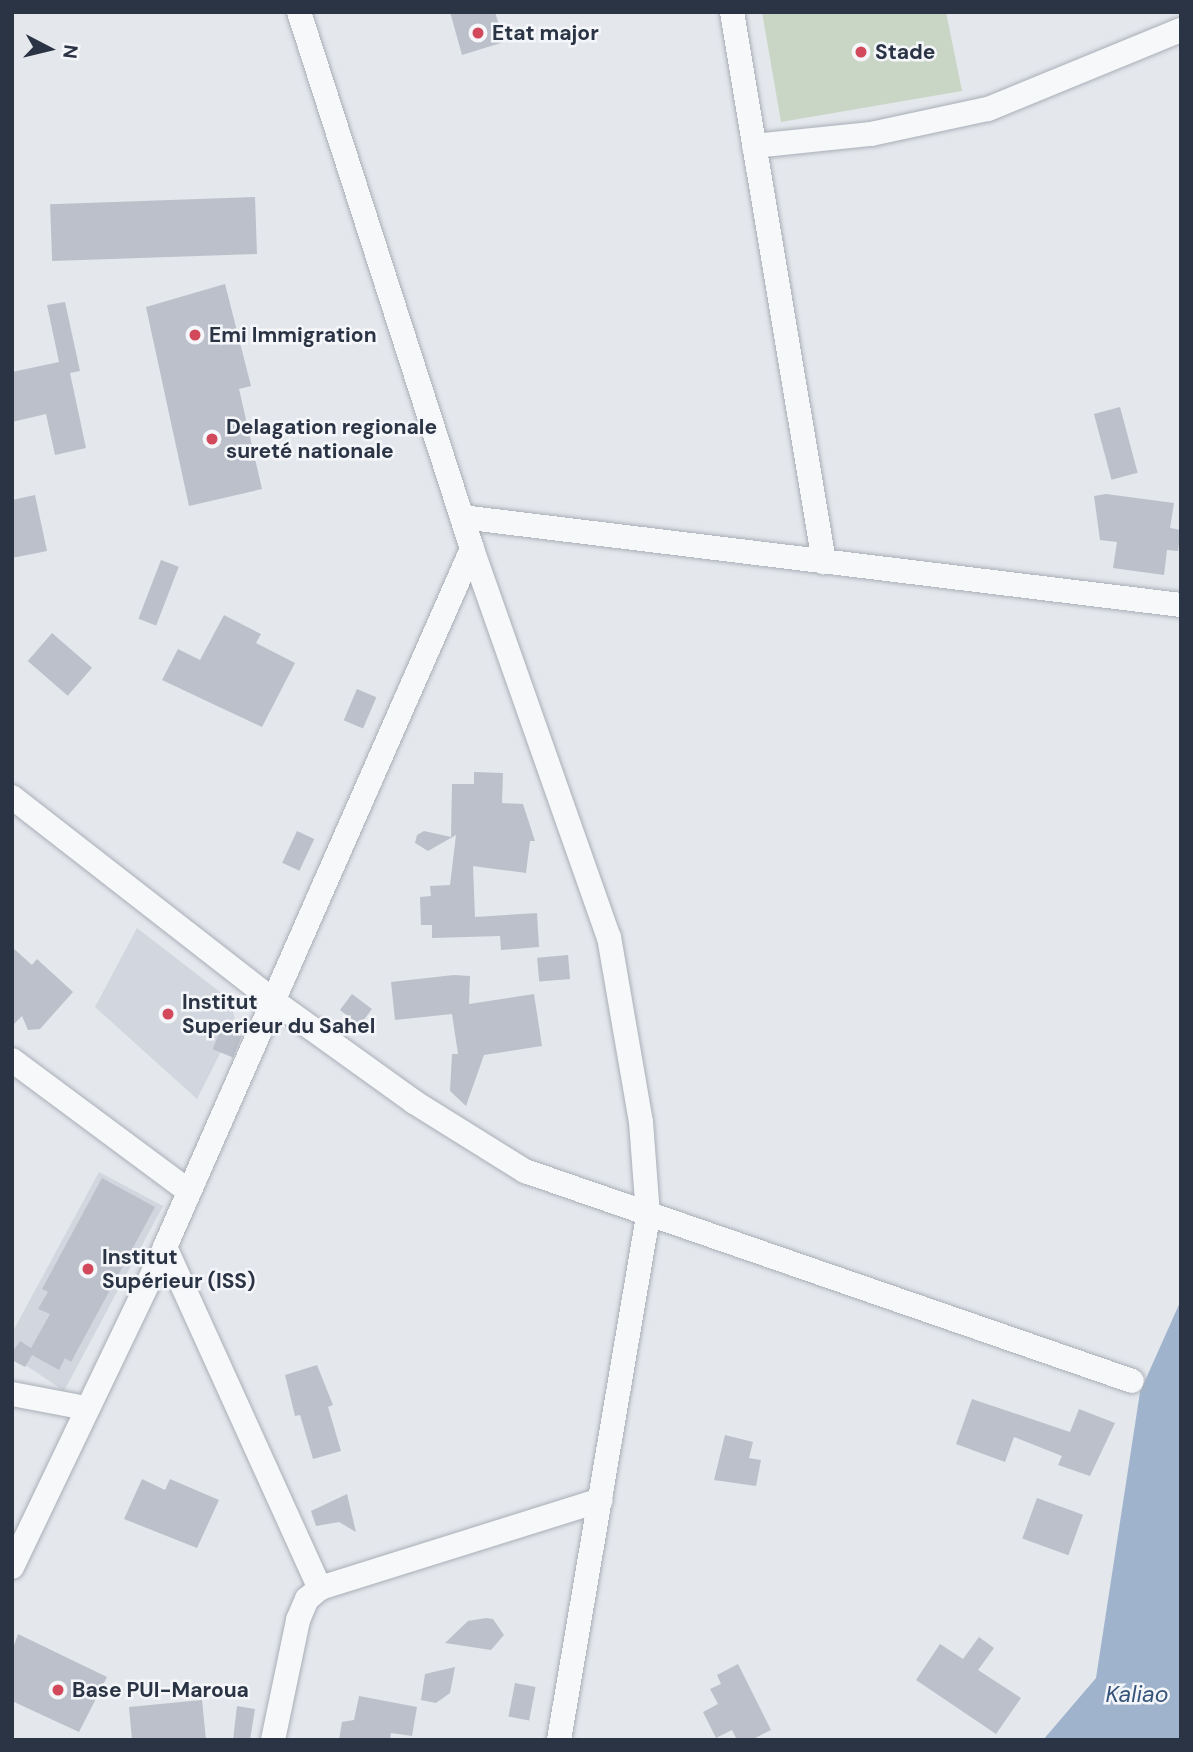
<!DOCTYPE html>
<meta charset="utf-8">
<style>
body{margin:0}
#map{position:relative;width:1193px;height:1752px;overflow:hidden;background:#e4e7ec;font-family:"DM Sans",sans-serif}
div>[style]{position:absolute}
.built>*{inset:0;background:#d2d6de}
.green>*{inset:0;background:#c9d6c5}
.water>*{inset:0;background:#9fb4cc}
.building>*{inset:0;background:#bbc0ca;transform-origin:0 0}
.roads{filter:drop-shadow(0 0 2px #a9aeb7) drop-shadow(0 0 2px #a9aeb7)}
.minor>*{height:24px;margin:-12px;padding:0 12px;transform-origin:12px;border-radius:12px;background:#f7f8fa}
.dots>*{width:19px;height:19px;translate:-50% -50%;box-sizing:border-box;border:4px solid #f4f6f9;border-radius:50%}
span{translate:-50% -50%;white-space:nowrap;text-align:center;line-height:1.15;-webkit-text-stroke:5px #f4f6f9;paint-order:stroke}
.poi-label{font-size:21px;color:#2b3445;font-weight:700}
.left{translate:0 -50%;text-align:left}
.water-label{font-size:23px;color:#34527a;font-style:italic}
.frame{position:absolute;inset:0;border:14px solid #2b3445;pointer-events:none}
.north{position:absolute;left:14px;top:14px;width:70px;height:70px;-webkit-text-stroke:5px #f4f6f9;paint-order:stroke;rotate:97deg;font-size:19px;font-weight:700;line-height:28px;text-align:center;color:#2b3445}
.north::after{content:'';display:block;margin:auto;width:24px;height:32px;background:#2b3445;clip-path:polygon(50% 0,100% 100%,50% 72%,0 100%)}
</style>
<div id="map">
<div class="built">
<div style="clip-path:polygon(137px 928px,229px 999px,236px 1022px,197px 1099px,95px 1007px)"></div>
<div style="clip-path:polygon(99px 1172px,163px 1206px,64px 1391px,12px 1356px,12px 1333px)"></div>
</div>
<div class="green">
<div style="clip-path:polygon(762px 12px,946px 12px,962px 91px,781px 122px)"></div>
</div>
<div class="water">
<div style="clip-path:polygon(1181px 1300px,1181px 1740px,1043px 1740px,1096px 1678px,1140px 1392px)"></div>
</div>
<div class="building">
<div style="clip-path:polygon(450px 12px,495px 12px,504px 42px,462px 55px)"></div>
<div style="left:255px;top:197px;width:57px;height:205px;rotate:88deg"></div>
<div style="clip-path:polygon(225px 284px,251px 386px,239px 389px,262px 489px,189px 506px,146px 307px)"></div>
<div style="clip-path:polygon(65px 302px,80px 371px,70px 373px,86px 448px,55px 455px,46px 414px,12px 422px,12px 372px,59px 362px,47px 305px)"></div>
<div style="left:1120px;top:407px;width:68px;height:27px;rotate:75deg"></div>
<div style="clip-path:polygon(1106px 494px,1174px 503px,1170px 528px,1181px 530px,1178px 551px,1167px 550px,1164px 575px,1113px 568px,1117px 542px,1100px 540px,1094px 496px)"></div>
<div style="clip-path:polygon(35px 495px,47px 551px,12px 558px,12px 500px)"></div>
<div style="left:161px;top:560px;width:19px;height:63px;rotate:21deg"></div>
<div style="clip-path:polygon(224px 615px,261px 634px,256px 643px,295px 663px,262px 727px,162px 680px,178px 649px,200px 660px)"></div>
<div style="left:52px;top:633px;width:53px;height:37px;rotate:41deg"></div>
<div style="left:357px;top:689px;width:21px;height:34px;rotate:23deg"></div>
<div style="clip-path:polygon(474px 772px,503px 773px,502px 803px,523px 804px,535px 841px,530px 841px,526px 873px,473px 866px,475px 917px,537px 913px,539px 947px,501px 950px,500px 936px,432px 938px,432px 925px,421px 925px,420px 897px,431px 896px,430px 886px,450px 885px,456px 835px,428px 851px,415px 843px,417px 835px,424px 831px,451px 837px,452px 784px,474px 784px)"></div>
<div style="left:297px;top:831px;width:19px;height:35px;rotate:25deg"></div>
<div style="clip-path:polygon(12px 947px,32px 965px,37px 959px,73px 992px,40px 1029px,28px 1030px,22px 1016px,12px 1026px)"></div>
<div style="left:568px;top:955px;width:24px;height:31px;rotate:85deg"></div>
<div style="clip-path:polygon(454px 975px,470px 976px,469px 1004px,534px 994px,542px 1046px,484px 1055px,466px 1106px,450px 1091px,452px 1054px,458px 1054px,452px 1014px,395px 1020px,391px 982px)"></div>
<div style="left:352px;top:994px;width:25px;height:20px;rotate:37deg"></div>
<div style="left:222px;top:1026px;width:22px;height:25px;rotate:22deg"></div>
<div style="clip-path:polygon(102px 1178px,155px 1207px,71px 1362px,65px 1358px,59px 1370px,32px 1355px,25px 1367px,12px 1360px,12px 1353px,20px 1341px,31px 1348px,50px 1314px,38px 1309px,48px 1292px,42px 1289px)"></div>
<div style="clip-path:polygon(317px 1365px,333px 1405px,328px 1407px,341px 1451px,313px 1459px,300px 1415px,295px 1416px,285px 1375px)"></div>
<div style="clip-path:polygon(972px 1399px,1070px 1432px,1079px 1409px,1115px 1423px,1090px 1476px,1058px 1465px,1062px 1456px,1014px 1437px,1005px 1462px,956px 1444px)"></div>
<div style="clip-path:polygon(725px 1435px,753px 1442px,749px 1458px,761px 1460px,756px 1486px,714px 1480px)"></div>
<div style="clip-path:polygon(142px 1479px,165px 1490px,170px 1479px,219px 1500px,197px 1548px,124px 1519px)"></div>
<div style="clip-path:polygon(347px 1494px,356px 1532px,339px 1522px,316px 1526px,311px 1511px)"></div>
<div style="left:1037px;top:1498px;width:49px;height:43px;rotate:20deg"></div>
<div style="clip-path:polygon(486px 1618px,493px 1619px,504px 1635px,491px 1650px,445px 1643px,468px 1621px)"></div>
<div style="clip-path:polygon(18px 1634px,107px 1677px,79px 1732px,12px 1701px,12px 1651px)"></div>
<div style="clip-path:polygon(979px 1637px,994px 1648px,978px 1670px,1021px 1698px,996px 1734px,916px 1680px,940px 1644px,963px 1659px)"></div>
<div style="clip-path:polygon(738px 1664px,771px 1730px,751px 1740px,737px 1740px,732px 1730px,716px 1738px,703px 1712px,718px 1704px,710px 1689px,721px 1684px,717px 1675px)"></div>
<div style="clip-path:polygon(455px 1667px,450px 1693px,436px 1703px,421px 1700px,425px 1674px)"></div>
<div style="left:515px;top:1683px;width:21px;height:34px;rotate:11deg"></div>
<div style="clip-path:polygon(359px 1696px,417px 1707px,412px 1736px,391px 1733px,390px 1740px,339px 1740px,342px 1722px,354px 1720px)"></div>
<div style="clip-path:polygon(202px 1700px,206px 1740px,132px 1740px,129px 1707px)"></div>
<div style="clip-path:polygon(237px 1706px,255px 1709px,250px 1740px,233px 1740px)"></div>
</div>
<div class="roads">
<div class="minor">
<div style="left:299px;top:12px;width:564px;rotate:72.14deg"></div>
<div style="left:472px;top:549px;width:411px;rotate:70.6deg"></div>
<div style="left:609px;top:937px;width:188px;rotate:80.2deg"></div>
<div style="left:641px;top:1122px;width:94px;rotate:85.7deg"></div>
<div style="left:648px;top:1216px;width:532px;rotate:99.64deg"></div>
<div style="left:732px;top:12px;width:558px;rotate:80.5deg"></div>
<div style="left:754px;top:146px;width:118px;rotate:-5.9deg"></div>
<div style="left:871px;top:134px;width:120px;rotate:-12.1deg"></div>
<div style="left:988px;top:109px;width:209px;rotate:-22.3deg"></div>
<div style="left:462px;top:517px;width:724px;rotate:6.98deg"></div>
<div style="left:12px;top:797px;width:333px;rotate:37.9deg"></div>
<div style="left:275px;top:1002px;width:171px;rotate:35.7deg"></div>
<div style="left:414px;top:1102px;width:131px;rotate:31.9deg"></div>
<div style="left:525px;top:1171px;width:642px;rotate:19.08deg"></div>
<div style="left:12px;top:1060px;width:218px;rotate:36.6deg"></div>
<div style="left:165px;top:1247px;width:375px;rotate:65.6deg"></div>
<div style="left:12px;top:1394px;width:75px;rotate:10.7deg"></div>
<div style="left:12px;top:1567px;width:355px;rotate:-64.4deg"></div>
<div style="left:165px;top:1247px;width:763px;rotate:-66.26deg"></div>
<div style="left:273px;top:1740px;width:123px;rotate:-78.2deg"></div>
<div style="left:298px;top:1620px;width:23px;rotate:-67deg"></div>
<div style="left:307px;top:1599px;width:17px;rotate:-40deg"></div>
<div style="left:320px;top:1588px;width:294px;rotate:-17.4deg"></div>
</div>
</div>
<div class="dots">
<div style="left:478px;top:33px;background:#d1495b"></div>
<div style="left:861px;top:52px;background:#d1495b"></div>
<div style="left:195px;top:335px;background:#d1495b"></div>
<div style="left:212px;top:439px;background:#d1495b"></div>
<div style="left:168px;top:1014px;background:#d1495b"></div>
<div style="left:88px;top:1269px;background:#d1495b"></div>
<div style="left:58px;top:1690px;background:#d1495b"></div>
</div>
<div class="poi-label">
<span class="left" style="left:492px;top:33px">Etat major</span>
<span class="left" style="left:875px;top:52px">Stade</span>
<span class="left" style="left:209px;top:335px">Emi Immigration</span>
<span class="left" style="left:226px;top:439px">Delagation regionale<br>sureté nationale</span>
<span class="left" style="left:182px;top:1014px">Institut<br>Superieur du Sahel</span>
<span class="left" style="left:102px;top:1269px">Institut<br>Supérieur (ISS)</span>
<span class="left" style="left:72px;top:1690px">Base PUI-Maroua</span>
</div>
<div class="water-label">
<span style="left:1137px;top:1694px">Kaliao</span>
</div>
<div class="frame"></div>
<div class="north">N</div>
</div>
